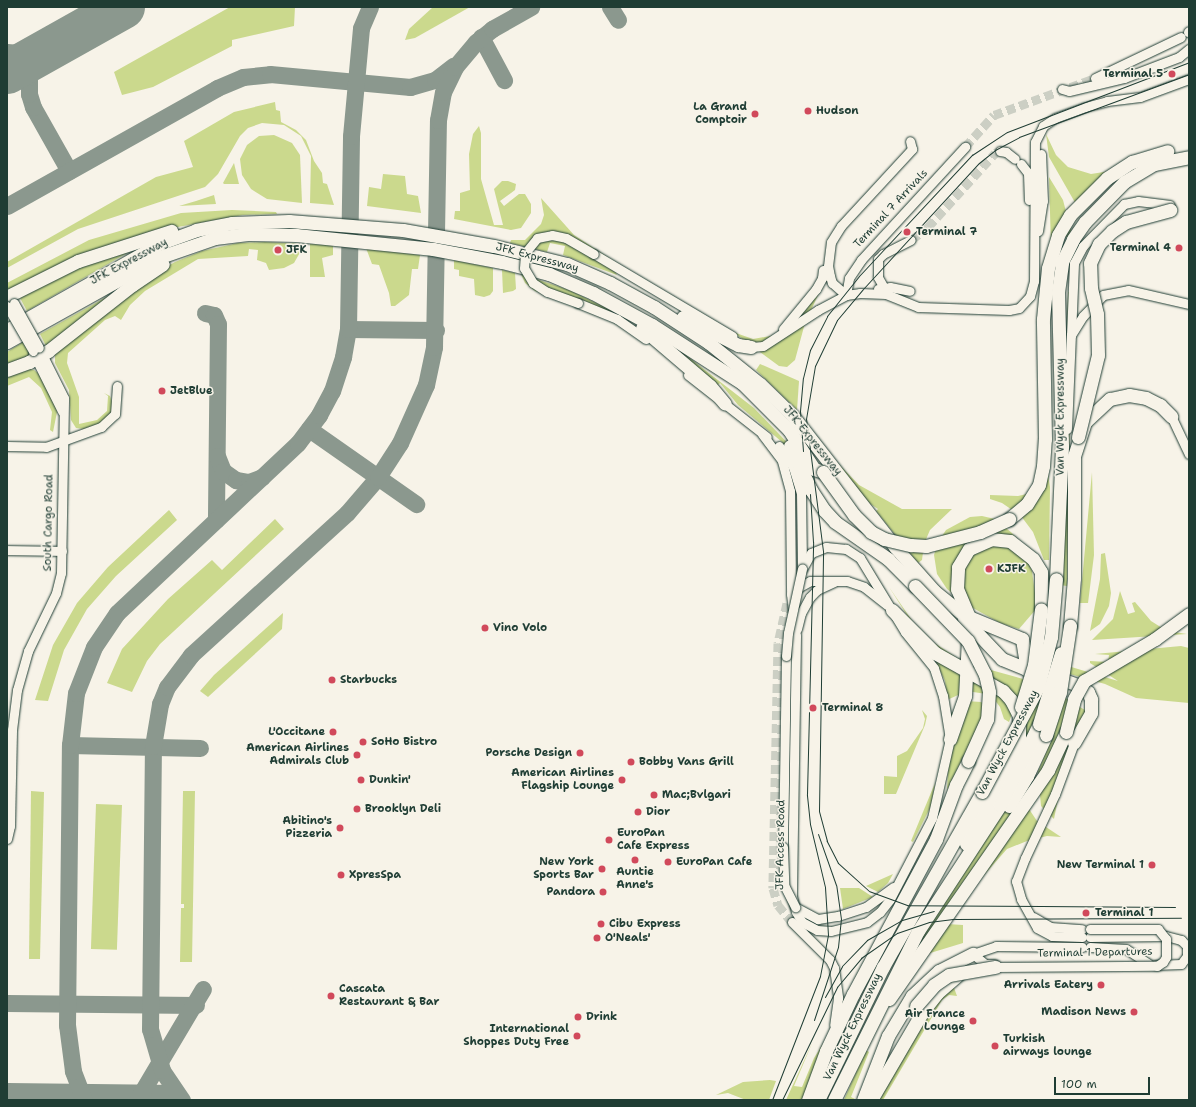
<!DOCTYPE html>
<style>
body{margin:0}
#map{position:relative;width:1196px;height:1107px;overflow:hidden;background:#f7f3e8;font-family:"Shantell Sans",sans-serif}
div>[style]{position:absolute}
.green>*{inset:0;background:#cbd98d;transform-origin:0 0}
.taxiway>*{height:17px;margin:-8.5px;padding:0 8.5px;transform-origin:8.5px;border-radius:8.5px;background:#8b988e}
.runway>*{height:43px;margin:-21.5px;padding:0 21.5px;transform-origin:21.5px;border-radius:21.5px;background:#8b988e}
.minor-tunnel>*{height:9px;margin-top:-4.5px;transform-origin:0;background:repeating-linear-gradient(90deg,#cccfc4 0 9px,transparent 0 13.5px)}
.roads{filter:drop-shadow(0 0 1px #1f3d34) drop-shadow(0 0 1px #1f3d34)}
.minor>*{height:9px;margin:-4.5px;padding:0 4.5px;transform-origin:4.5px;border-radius:4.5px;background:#f7f3e8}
.highway>*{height:13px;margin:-6.5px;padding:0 6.5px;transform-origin:6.5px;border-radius:6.5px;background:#f7f3e8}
.tram>*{height:1px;margin:-0.5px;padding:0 0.5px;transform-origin:0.5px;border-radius:0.5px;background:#1f3d34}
.bridges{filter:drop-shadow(0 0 1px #1f3d34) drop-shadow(0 0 1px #1f3d34)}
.minor-bridge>*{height:9px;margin:-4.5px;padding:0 4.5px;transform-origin:4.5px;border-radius:4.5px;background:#f7f3e8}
.highway-bridge>*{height:13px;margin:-6.5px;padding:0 6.5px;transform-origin:6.5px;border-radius:6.5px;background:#f7f3e8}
.dots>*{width:11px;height:11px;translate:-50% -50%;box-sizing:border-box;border:2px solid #f7f3e8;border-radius:50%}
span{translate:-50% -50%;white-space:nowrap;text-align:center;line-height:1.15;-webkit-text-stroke:3px #f7f3e8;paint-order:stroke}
.poi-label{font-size:11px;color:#1f3d34;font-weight:700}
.right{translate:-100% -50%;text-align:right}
.left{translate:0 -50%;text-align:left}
.street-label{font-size:11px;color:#1f3d34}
.frame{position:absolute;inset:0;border:8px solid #1f3d34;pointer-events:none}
.scale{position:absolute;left:1054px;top:1077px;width:96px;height:18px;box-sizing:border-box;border:2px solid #1f3d34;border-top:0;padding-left:5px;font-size:12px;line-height:14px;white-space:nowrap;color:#1f3d34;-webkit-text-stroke:3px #f7f3e8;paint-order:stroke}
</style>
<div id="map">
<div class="green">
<div style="clip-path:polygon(230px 7px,295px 7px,294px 26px,232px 40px,232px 46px,153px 87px,122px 95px,114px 72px)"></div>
<div style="clip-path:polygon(433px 7px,470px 7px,415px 38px,405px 40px,409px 29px)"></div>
<div style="clip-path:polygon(275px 102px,276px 110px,280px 111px,281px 122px,296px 130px,306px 140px,314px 161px,322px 173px,323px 183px,327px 184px,334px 205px,310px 203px,311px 156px,301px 136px,284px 125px,262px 123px,248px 128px,240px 136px,218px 174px,205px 187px,78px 229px,7px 268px,7px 262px,156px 177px,193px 167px,184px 141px,234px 112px)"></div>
<div style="clip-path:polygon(479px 126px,481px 133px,481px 179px,494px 225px,503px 225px,494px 189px,502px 181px,508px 181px,516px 184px,515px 190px,500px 201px,504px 206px,519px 194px,525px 194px,531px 204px,531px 213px,521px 228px,511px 230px,454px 219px,455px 211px,460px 211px,460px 193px,470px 190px,469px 154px,473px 134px)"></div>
<div style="clip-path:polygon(1046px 134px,1056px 155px,1068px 167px,1091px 174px,1110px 171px,1077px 206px,1049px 157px)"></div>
<div style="clip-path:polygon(274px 135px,292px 143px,300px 155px,302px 203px,267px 199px,251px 189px,242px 175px,240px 159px,247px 145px,259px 136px)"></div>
<div style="clip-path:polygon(234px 163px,239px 184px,224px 184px,223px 183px)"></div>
<div style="clip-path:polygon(383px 174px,405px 176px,407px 194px,418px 196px,421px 213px,367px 206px,369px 187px,381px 189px)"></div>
<div style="clip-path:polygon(1049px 177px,1063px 200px,1071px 231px,1068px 237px,1064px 236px,1051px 247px)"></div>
<div style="clip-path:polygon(214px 195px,216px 204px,179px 206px,196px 201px)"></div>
<div style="clip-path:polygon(541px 198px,574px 235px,629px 271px,615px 271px,617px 275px,563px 255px,565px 246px,550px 243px,547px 252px,510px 243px,511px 240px,525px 240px,541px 224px,544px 215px)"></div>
<div style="clip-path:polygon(232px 210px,276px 212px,277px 214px,243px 215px,167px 229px,7px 294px,7px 283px,89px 240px,181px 213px)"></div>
<div style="clip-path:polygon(265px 242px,302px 244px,302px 249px,294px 263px,284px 268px,269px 270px,266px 263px,257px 260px,258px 250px,249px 249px,248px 256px,198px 259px,145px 291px,130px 305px,121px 320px,115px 316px,105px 320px,68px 353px,67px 363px,79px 397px,79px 424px,97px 420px,107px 411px,108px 396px,104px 393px,110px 396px,113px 405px,111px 413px,104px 422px,84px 429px,76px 428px,71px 420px,69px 390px,55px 363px,55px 353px,146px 278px,175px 262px,202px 251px,238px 243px)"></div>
<div style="clip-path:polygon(310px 244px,333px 245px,333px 255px,322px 258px,325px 277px,310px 277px)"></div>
<div style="clip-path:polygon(366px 248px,420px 255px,418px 269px,412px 269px,409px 295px,395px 306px,391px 306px,389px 293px,379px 265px,372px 264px)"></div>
<div style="clip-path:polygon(134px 249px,27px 311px,20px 298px,69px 271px)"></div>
<div style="clip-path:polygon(454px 260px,493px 268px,493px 291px,490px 295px,484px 297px,475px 295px,474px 279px,459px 276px,459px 270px,454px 269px)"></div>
<div style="clip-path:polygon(502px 270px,515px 273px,516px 289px,513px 291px,503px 293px)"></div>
<div style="clip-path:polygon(521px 274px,569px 290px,615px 312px,578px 306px,535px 291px,525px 283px)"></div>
<div style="clip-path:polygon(821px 289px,805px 323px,795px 360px,787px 367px,779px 366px,733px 332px,753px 339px,776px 335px)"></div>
<div style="clip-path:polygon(119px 290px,47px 348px,40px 334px)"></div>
<div style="clip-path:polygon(1068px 292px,1072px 292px,1067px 586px,1060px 585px)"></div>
<div style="clip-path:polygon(23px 342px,31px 356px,7px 367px,7px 352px)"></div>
<div style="clip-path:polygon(674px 346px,754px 408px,802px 458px,790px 453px,782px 442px,738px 405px,720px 383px,717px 386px)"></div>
<div style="clip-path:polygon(760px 364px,799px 381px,797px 410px,756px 370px)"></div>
<div style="clip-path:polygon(25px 368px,34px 370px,42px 376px,55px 401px,57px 412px,53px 432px,50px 430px,52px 412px,41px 388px,29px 377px,7px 386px,7px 375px)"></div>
<div style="clip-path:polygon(829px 454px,859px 485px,902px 509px,952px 509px,930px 530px,924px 544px,922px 560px,918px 563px,876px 511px,878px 509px,869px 503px)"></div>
<div style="clip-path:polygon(1092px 472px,1094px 555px,1088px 603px,1080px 603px)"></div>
<div style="clip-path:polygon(1048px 474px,1050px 487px,1049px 560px,1044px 560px,1033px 532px,1021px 516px,1002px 503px,990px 499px,990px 495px,1018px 496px,1031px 493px)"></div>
<div style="clip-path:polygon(169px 510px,177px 520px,116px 576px,87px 609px,64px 650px,48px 701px,35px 700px,53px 645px,77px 603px,108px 567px)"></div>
<div style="clip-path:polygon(982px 516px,995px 519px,1012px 533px,1021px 543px,1032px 571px,1037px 608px,1019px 629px,1000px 623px,964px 603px,947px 589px,937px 574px,934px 555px,938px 542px,946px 530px,970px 517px)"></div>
<div style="clip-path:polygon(275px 519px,284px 529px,160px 644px,147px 661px,132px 692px,107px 683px,122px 649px,168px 599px,212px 560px,222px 570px)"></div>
<div style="clip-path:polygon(1105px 553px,1111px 593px,1109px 606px,1100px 624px,1090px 631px,1100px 579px,1101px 554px)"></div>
<div style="clip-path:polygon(889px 587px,913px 622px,933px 642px,957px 658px,980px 667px,1045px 685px,1088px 712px,1069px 745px,1054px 819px,1041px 806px,1038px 772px,1051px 739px,1020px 758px,1026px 721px,1017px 698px,932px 644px,912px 623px)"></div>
<div style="clip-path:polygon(1120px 591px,1128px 614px,1135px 612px,1132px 603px,1135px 602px,1151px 621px,1167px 631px,1187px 634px,1092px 640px,1113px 619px)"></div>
<div style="clip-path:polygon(283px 613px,282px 629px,208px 697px,200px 691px,214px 675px)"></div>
<div style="clip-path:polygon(1181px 646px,1189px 648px,1189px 703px,1136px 698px,1105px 684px,1038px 665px,1068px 666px,1118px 681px,1090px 663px,1090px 661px,1108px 662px,1109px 655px,1095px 654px)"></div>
<div style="clip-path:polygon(935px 660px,985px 686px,986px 694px,967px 691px,947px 700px,945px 681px)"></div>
<div style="clip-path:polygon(993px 689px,1013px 711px,1009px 722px,1004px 719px,1000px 707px,994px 699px)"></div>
<div style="clip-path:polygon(966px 701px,981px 702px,985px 705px,985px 712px,947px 790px,951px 714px)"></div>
<div style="clip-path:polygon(922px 710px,927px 716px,925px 725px,896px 794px,884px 794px,884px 776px,897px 777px,897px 756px,907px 751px,923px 728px,925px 719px)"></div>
<div style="clip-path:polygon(1020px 781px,1029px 809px,1037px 821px,1061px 837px,1047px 836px,1027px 841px,1007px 849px,911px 958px,917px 945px,994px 827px)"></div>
<div style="clip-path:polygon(935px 783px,931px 806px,913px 842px,911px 841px)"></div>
<div style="clip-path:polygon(31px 791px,44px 792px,40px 959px,29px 959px)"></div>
<div style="clip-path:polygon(183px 791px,195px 791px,192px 962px,180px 962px,181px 908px,184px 908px,184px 904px,181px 904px)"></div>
<div style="left:96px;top:804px;width:26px;height:145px;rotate:2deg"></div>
<div style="clip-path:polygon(893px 874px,888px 883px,878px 892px,866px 886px)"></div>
<div style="clip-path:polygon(840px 888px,859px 888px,873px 897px,843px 909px)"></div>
<div style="clip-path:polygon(947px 924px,963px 925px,963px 943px,927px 954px)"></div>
<div style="clip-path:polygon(953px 985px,957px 996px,949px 995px,942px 1000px,883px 1100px,877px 1100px,939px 998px)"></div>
<div style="clip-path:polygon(826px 1039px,806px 1100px,786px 1100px,813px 1041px,794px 1086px,802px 1087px,814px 1058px)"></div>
<div style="clip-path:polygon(866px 1050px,869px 1052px,851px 1097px,857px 1100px,844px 1100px)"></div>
<div style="clip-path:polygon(770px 1080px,776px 1081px,769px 1100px,746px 1100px,728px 1093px,716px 1095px,743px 1082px)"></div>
</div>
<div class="taxiway">
<div style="left:610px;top:7px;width:15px;rotate:58deg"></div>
<div style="left:481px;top:37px;width:49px;rotate:61.9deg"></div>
<div style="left:7px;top:52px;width:24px;rotate:5deg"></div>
<div style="left:31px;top:54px;width:18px;rotate:-22deg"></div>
<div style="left:69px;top:171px;width:73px;rotate:-119.4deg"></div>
<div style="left:33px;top:107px;width:14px;rotate:-107deg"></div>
<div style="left:29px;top:94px;width:17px;rotate:-90deg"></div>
<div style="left:29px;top:77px;width:11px;rotate:-68deg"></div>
<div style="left:33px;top:67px;width:17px;rotate:-50deg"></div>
<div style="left:44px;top:54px;width:66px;rotate:-30.1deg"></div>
<div style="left:7px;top:206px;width:241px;rotate:-29.3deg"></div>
<div style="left:217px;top:88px;width:28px;rotate:-23deg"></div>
<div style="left:243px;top:77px;width:27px;rotate:-6deg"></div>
<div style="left:270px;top:74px;width:141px;rotate:5.3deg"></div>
<div style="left:410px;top:87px;width:26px;rotate:-16deg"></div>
<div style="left:435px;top:80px;width:23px;rotate:-38deg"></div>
<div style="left:205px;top:313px;width:9px;rotate:13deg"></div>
<div style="left:214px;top:315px;width:10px;rotate:66deg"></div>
<div style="left:218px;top:324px;width:196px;rotate:90.6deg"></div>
<div style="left:348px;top:329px;width:88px;rotate:0.7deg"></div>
<div style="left:309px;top:429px;width:131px;rotate:35deg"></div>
<div style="left:217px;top:456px;width:16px;rotate:68deg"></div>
<div style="left:223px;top:471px;width:16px;rotate:35deg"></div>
<div style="left:236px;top:480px;width:13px;rotate:9deg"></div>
<div style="left:249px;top:482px;width:14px;rotate:-21deg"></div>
<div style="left:70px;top:745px;width:130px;rotate:1.3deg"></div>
<div style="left:7px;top:1003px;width:189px;rotate:0.6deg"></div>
<div style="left:7px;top:1091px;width:169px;rotate:0.7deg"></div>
<div style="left:84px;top:1100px;width:31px;rotate:-111deg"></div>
<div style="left:73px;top:1071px;width:46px;rotate:-97.4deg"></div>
<div style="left:67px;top:1025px;width:280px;rotate:-89.4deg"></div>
<div style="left:70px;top:745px;width:52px;rotate:-83.4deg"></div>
<div style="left:76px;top:693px;width:49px;rotate:-68.6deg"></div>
<div style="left:94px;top:647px;width:41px;rotate:-55.9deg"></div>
<div style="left:117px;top:613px;width:248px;rotate:-43.2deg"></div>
<div style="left:298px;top:443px;width:35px;rotate:-53deg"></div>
<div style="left:319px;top:415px;width:27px;rotate:-62deg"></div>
<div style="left:332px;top:391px;width:36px;rotate:-72deg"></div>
<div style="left:343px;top:357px;width:28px;rotate:-80deg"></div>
<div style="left:348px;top:329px;width:193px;rotate:-89.1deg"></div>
<div style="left:351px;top:136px;width:108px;rotate:-84.7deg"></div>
<div style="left:361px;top:28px;width:23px;rotate:-67deg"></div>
<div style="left:137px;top:1100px;width:129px;rotate:-59.3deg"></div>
<div style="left:182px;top:1100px;width:36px;rotate:-124deg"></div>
<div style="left:162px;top:1070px;width:43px;rotate:-106.3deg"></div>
<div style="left:150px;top:1029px;width:283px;rotate:-89.4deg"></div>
<div style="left:153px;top:746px;width:43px;rotate:-80.5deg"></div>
<div style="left:160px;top:704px;width:18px;rotate:-68deg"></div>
<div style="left:167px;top:687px;width:40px;rotate:-53deg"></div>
<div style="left:191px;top:655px;width:211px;rotate:-42.3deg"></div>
<div style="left:347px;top:513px;width:48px;rotate:-49.3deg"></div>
<div style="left:378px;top:477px;width:40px;rotate:-57.1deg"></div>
<div style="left:400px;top:443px;width:64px;rotate:-65.9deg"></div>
<div style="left:426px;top:385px;width:39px;rotate:-78deg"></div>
<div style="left:434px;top:347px;width:227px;rotate:-89deg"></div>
<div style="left:438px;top:120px;width:28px;rotate:-80deg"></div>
<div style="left:443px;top:92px;width:28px;rotate:-64deg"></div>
<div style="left:455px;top:67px;width:33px;rotate:-50deg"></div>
<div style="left:476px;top:42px;width:21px;rotate:-39deg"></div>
<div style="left:492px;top:29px;width:45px;rotate:-29.4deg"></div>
</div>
<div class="runway">
<div style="left:7px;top:72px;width:133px;rotate:-29.3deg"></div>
</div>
<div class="minor-tunnel">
<div style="left:965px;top:147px;width:43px;rotate:-47.8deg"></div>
<div style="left:994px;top:115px;width:108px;rotate:-20.1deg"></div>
<div style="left:911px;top:240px;width:21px;rotate:-37deg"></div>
<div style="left:928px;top:227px;width:100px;rotate:-47.8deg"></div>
<div style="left:995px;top:153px;width:5px;rotate:-22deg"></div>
<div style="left:787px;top:603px;width:41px;rotate:102.7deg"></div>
<div style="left:778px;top:643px;width:245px;rotate:91.2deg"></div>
<div style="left:773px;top:888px;width:18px;rotate:74deg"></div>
<div style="left:778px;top:905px;width:22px;rotate:51deg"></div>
</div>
<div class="roads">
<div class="minor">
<div style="left:1188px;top:32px;width:1px;rotate:-45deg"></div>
<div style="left:1095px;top:78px;width:95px;rotate:-25.5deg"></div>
<div style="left:1062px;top:89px;width:7px;rotate:16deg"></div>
<div style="left:1069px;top:91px;width:57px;rotate:-13.3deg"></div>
<div style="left:1124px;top:78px;width:59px;rotate:-20.9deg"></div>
<div style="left:1179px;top:57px;width:13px;rotate:-39deg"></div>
<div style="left:1000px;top:151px;width:6px;rotate:9deg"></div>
<div style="left:1006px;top:152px;width:11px;rotate:38deg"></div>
<div style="left:1021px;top:164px;width:11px;rotate:52deg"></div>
<div style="left:1028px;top:173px;width:27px;rotate:88deg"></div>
<div style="left:1038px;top:231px;width:30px;rotate:-81deg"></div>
<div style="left:1043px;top:201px;width:47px;rotate:-92.4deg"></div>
<div style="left:594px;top:254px;width:161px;rotate:30.7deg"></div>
<div style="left:884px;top:288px;width:13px;rotate:-119deg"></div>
<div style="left:878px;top:277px;width:18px;rotate:-90deg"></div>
<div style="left:878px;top:259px;width:7px;rotate:-45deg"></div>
<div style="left:883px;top:254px;width:31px;rotate:-27deg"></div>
<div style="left:878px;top:289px;width:12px;rotate:-9deg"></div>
<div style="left:890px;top:287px;width:20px;rotate:11deg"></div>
<div style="left:846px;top:295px;width:18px;rotate:-139deg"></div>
<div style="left:832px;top:283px;width:7px;rotate:-106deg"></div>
<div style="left:830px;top:276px;width:10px;rotate:-101deg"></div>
<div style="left:828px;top:266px;width:24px;rotate:-83deg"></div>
<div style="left:831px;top:242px;width:19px;rotate:-58deg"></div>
<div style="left:841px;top:226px;width:105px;rotate:-47.3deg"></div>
<div style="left:912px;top:149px;width:8px;rotate:-104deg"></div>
<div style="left:846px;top:295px;width:17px;rotate:-80deg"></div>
<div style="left:849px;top:278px;width:22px;rotate:-56deg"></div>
<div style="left:861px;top:260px;width:154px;rotate:-47.4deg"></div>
<div style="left:578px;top:303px;width:42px;rotate:22.3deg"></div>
<div style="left:617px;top:319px;width:35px;rotate:35deg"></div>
<div style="left:783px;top:329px;width:52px;rotate:-50.5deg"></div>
<div style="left:816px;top:289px;width:13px;rotate:-61deg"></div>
<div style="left:822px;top:278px;width:8px;rotate:-83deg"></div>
<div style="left:1071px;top:335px;width:72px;rotate:-87.6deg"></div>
<div style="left:1074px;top:263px;width:19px;rotate:-62deg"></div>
<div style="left:1083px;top:246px;width:59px;rotate:-45.7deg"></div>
<div style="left:1124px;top:204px;width:14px;rotate:-12deg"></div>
<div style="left:1138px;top:201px;width:32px;rotate:7deg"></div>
<div style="left:747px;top:344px;width:5px;rotate:37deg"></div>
<div style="left:751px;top:347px;width:12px;rotate:-5deg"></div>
<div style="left:763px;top:346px;width:66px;rotate:-33.2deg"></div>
<div style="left:818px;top:310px;width:32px;rotate:-28deg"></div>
<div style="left:846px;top:295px;width:14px;rotate:-8deg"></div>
<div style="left:860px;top:293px;width:26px;rotate:2deg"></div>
<div style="left:886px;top:294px;width:35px;rotate:22deg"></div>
<div style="left:918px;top:307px;width:91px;rotate:1.9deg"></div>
<div style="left:1009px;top:310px;width:10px;rotate:-11deg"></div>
<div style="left:1019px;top:308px;width:16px;rotate:-47deg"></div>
<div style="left:1030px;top:296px;width:16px;rotate:-75deg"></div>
<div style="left:1034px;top:281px;width:139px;rotate:-89.6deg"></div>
<div style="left:1035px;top:142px;width:18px;rotate:-63deg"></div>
<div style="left:1043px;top:126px;width:14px;rotate:-34deg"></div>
<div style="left:1055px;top:118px;width:32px;rotate:-20deg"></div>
<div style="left:1085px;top:107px;width:23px;rotate:-15deg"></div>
<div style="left:1107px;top:101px;width:33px;rotate:-7deg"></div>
<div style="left:1140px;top:97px;width:52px;rotate:-20.2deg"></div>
<div style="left:33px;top:353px;width:65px;rotate:63.4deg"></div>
<div style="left:688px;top:375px;width:100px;rotate:38.1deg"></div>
<div style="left:1171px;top:416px;width:42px;rotate:64.7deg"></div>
<div style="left:1067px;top:429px;width:94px;rotate:-87.6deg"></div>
<div style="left:1071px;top:335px;width:22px;rotate:-58deg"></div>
<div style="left:1083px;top:316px;width:29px;rotate:-46deg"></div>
<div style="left:1103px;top:295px;width:25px;rotate:-11deg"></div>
<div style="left:1128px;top:290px;width:63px;rotate:12.9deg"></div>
<div style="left:762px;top:434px;width:34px;rotate:53deg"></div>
<div style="left:782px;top:461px;width:31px;rotate:75deg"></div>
<div style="left:790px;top:491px;width:103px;rotate:89.4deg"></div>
<div style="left:791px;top:594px;width:42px;rotate:83.2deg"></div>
<div style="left:796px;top:636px;width:260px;rotate:90.9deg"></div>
<div style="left:792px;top:896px;width:16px;rotate:76deg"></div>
<div style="left:796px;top:912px;width:12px;rotate:59deg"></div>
<div style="left:802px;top:922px;width:17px;rotate:28deg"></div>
<div style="left:817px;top:930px;width:14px;rotate:4deg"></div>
<div style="left:831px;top:931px;width:37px;rotate:-14deg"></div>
<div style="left:867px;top:922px;width:16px;rotate:-38deg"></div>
<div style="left:880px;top:912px;width:16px;rotate:-52deg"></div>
<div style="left:890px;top:899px;width:91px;rotate:-62.6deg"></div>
<div style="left:932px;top:818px;width:81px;rotate:-77.2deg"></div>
<div style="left:950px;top:739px;width:44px;rotate:-99.2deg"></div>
<div style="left:943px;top:696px;width:29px;rotate:-108deg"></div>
<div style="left:934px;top:668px;width:46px;rotate:-128.9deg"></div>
<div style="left:905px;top:632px;width:87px;rotate:-121.3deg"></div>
<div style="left:860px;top:558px;width:17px;rotate:-147deg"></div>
<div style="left:846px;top:549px;width:20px;rotate:-174deg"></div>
<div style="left:826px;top:547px;width:16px;rotate:158deg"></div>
<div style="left:811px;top:553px;width:18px;rotate:119deg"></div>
<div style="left:7px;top:446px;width:39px;rotate:1deg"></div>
<div style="left:46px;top:447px;width:59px;rotate:-20deg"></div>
<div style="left:101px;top:427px;width:19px;rotate:-43deg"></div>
<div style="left:115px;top:414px;width:28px;rotate:-86deg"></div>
<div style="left:779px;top:446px;width:25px;rotate:56deg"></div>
<div style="left:793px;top:467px;width:27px;rotate:73deg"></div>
<div style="left:801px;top:493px;width:72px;rotate:89.2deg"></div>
<div style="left:7px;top:550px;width:55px;rotate:1deg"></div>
<div style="left:794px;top:590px;width:18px;rotate:-29deg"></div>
<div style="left:810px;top:581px;width:37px"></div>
<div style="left:847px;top:581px;width:18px;rotate:19deg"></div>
<div style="left:864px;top:587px;width:29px;rotate:38deg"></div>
<div style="left:797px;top:629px;width:16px;rotate:-76deg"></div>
<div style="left:801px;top:613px;width:18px;rotate:-61deg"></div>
<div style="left:810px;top:597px;width:10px;rotate:-45deg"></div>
<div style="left:817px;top:590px;width:19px;rotate:-25deg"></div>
<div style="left:1074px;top:743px;width:54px;rotate:110.4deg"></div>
<div style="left:1055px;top:794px;width:71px;rotate:115.1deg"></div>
<div style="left:1025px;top:858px;width:25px;rotate:111deg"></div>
<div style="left:1016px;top:881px;width:19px;rotate:74deg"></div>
<div style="left:1021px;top:899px;width:33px;rotate:61deg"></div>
<div style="left:1037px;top:928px;width:17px;rotate:28deg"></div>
<div style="left:1052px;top:936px;width:30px;rotate:2deg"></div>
<div style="left:7px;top:839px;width:13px;rotate:-77deg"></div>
<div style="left:10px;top:826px;width:96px;rotate:-88.8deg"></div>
<div style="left:12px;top:730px;width:40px;rotate:-82.9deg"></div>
<div style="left:17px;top:690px;width:41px;rotate:-74.2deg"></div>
<div style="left:28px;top:651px;width:64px;rotate:-64.2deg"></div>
<div style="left:56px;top:593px;width:21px;rotate:-76deg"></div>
<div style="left:61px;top:573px;width:175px;rotate:-89deg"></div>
<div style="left:64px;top:398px;width:54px;rotate:-116.6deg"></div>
<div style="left:783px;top:847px;width:191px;rotate:-89.1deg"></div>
<div style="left:795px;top:907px;width:26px;rotate:28deg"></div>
<div style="left:818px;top:919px;width:20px;rotate:-9deg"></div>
<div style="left:838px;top:916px;width:29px;rotate:-18deg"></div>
<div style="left:866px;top:907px;width:34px;rotate:-36deg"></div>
<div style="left:1033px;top:917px;width:20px;rotate:30deg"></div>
<div style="left:1050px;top:927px;width:32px;rotate:4deg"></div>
<div style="left:792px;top:922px;width:54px;rotate:45deg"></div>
<div style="left:830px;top:960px;width:9px;rotate:63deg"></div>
<div style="left:834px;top:968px;width:30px;rotate:82deg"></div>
<div style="left:838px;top:998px;width:27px;rotate:98deg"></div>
<div style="left:1090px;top:937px;width:76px;rotate:-0.8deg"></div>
<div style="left:1166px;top:936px;width:16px;rotate:15deg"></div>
<div style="left:1181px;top:940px;width:8px;rotate:45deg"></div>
<div style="left:1187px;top:946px;width:10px;rotate:90deg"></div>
<div style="left:1187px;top:956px;width:10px;rotate:127deg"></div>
<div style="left:1181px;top:964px;width:26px;rotate:178deg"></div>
<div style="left:1090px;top:947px;width:36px;rotate:3deg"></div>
<div style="left:1126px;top:949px;width:27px;rotate:33deg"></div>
<div style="left:994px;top:964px;width:9px;rotate:180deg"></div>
<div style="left:985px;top:964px;width:16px;rotate:-140deg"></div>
<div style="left:973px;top:954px;width:24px;rotate:-19deg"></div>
<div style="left:996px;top:946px;width:86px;rotate:0.7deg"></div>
</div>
<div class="highway">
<div style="left:10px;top:295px;width:76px;rotate:-26.6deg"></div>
<div style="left:78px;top:261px;width:98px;rotate:-17.9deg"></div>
<div style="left:683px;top:317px;width:62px;rotate:27deg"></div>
<div style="left:738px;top:345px;width:13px;rotate:9deg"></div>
<div style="left:642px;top:328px;width:89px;rotate:40.5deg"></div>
<div style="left:710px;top:386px;width:23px;rotate:50deg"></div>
<div style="left:7px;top:330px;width:177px;rotate:-29.5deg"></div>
<div style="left:161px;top:243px;width:37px;rotate:-20deg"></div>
<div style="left:196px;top:230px;width:37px;rotate:-11deg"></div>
<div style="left:232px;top:223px;width:57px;rotate:-2deg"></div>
<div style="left:289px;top:221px;width:114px;rotate:4.5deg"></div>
<div style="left:403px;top:230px;width:92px;rotate:10deg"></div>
<div style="left:494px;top:246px;width:75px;rotate:13.9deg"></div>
<div style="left:567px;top:264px;width:47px;rotate:23.8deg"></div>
<div style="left:610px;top:283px;width:50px;rotate:28.6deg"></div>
<div style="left:654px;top:307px;width:66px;rotate:33.2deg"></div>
<div style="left:709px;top:343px;width:65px;rotate:38.8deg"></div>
<div style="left:760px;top:384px;width:45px;rotate:44.1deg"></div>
<div style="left:792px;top:415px;width:167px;rotate:52deg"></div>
<div style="left:895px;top:547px;width:59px;rotate:48.4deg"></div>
<div style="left:934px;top:591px;width:38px;rotate:39deg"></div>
<div style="left:964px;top:615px;width:63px;rotate:22.5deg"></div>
<div style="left:1022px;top:639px;width:31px;rotate:81deg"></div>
<div style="left:7px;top:342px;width:175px;rotate:-29.1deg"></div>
<div style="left:160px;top:257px;width:58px;rotate:-19.1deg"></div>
<div style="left:215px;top:238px;width:35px;rotate:-7deg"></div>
<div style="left:250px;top:234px;width:46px;rotate:1.2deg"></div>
<div style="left:296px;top:235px;width:138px;rotate:5.8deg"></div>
<div style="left:433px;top:249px;width:70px;rotate:10.7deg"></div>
<div style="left:502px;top:262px;width:49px;rotate:14.3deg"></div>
<div style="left:549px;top:274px;width:48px;rotate:23.4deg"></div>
<div style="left:593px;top:293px;width:67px;rotate:28.5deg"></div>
<div style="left:652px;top:325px;width:107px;rotate:32.8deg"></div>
<div style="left:742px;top:383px;width:66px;rotate:45deg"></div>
<div style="left:789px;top:430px;width:46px;rotate:57.3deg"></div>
<div style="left:814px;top:469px;width:9px;rotate:18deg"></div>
<div style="left:7px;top:370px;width:23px;rotate:-20deg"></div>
<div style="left:29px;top:362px;width:22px;rotate:-30deg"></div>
<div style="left:48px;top:351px;width:107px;rotate:-38.2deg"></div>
<div style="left:132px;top:285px;width:37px;rotate:-34deg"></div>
<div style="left:790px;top:446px;width:49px;rotate:64.5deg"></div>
<div style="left:811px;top:490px;width:24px;rotate:57deg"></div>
<div style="left:824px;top:510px;width:16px;rotate:47deg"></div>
<div style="left:835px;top:522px;width:65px;rotate:34.9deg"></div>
<div style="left:888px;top:559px;width:38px;rotate:45deg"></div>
<div style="left:1009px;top:519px;width:23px;rotate:-40deg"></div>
<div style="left:1027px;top:504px;width:22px;rotate:-58deg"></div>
<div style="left:1039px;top:485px;width:19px;rotate:-78deg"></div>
<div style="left:1043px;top:466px;width:27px;rotate:-86deg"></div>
<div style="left:1045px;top:439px;width:120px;rotate:-91deg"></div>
<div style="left:1043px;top:319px;width:51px;rotate:-84.4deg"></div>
<div style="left:1048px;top:268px;width:34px;rotate:-73deg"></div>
<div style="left:1058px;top:235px;width:23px;rotate:-59deg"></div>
<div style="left:1070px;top:215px;width:52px;rotate:-45deg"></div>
<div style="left:1107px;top:178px;width:30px;rotate:-33deg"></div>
<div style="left:1132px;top:162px;width:37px;rotate:-17deg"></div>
<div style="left:1056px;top:579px;width:133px;rotate:-87.4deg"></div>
<div style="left:1062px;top:446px;width:154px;rotate:-91.5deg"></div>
<div style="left:1058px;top:292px;width:30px;rotate:-82deg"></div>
<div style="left:1062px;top:262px;width:25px;rotate:-64deg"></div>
<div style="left:1073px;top:239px;width:21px;rotate:-55deg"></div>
<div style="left:1085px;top:222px;width:56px;rotate:-45.7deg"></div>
<div style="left:1124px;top:182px;width:35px;rotate:-31deg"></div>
<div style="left:1154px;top:164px;width:36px;rotate:-11deg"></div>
<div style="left:892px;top:610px;width:61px;rotate:45deg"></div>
<div style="left:935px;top:653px;width:78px;rotate:29.2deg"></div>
<div style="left:1003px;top:691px;width:12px;rotate:48deg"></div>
<div style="left:1011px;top:700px;width:18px;rotate:63deg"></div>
<div style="left:1019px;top:716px;width:24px;rotate:90deg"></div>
<div style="left:1019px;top:740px;width:24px;rotate:107deg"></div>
<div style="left:1012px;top:763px;width:93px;rotate:119.6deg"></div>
<div style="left:969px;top:617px;width:30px;rotate:-113deg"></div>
<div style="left:957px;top:589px;width:22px;rotate:-87deg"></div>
<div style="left:958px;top:567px;width:21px;rotate:-59deg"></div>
<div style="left:969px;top:549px;width:24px;rotate:-24deg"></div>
<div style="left:991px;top:539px;width:19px;rotate:6deg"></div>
<div style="left:1010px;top:541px;width:29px;rotate:38deg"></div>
<div style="left:1033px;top:559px;width:15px;rotate:58deg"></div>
<div style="left:1041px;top:572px;width:37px;rotate:90deg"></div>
<div style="left:964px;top:619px;width:55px;rotate:46.5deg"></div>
<div style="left:1002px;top:659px;width:35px;rotate:22deg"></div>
<div style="left:1070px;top:626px;width:48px;rotate:-85.2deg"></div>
<div style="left:1074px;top:578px;width:122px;rotate:-90deg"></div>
<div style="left:1074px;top:456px;width:36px;rotate:-72deg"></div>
<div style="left:1085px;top:422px;width:34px;rotate:-43deg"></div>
<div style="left:1110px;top:399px;width:19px;rotate:-12deg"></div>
<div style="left:1129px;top:395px;width:17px;rotate:10deg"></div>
<div style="left:1146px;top:398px;width:16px;rotate:27deg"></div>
<div style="left:1160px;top:405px;width:16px;rotate:45deg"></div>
<div style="left:1053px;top:676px;width:27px;rotate:20deg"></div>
<div style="left:1078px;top:685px;width:12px;rotate:35deg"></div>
<div style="left:1088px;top:692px;width:8px;rotate:67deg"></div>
<div style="left:1091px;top:699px;width:14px;rotate:90deg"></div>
<div style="left:1091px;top:713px;width:34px;rotate:120deg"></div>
<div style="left:950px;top:739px;width:46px;rotate:-70.8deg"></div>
<div style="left:965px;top:696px;width:57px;rotate:-87deg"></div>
<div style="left:1009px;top:806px;width:35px;rotate:-59deg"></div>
<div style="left:1027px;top:776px;width:45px;rotate:-65.1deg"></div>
<div style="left:889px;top:999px;width:279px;rotate:-55.2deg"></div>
<div style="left:1048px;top:770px;width:42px;rotate:-64.7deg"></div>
<div style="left:808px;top:1100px;width:52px;rotate:-69.8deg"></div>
<div style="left:826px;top:1051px;width:63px;rotate:-64.7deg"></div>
<div style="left:853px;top:994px;width:176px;rotate:-61.8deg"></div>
<div style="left:936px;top:839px;width:58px;rotate:-69.7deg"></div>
<div style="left:956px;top:785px;width:27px;rotate:-63deg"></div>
<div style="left:818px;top:1100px;width:148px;rotate:-64deg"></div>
<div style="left:883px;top:967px;width:201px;rotate:-60.5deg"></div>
<div style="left:834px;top:1100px;width:189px;rotate:-63.6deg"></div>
<div style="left:918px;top:931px;width:150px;rotate:-56.9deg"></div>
<div style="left:1000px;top:805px;width:90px;rotate:-64.3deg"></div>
<div style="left:863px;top:1100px;width:69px;rotate:-68.7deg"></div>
<div style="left:888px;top:1036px;width:47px;rotate:-59deg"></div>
<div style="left:912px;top:996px;width:37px;rotate:-43deg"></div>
<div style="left:939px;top:971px;width:38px;rotate:-27deg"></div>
<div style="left:871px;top:1100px;width:103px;rotate:-59.7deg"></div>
<div style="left:923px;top:1011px;width:23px;rotate:-52deg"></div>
<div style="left:937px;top:993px;width:28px;rotate:-41deg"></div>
</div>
</div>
<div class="tram">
<div style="left:803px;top:451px;width:40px;rotate:-94.3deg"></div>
<div style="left:800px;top:411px;width:33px;rotate:-85deg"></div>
<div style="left:803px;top:378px;width:29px;rotate:-76deg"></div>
<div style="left:810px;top:350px;width:38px;rotate:-63deg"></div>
<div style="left:827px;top:316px;width:51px;rotate:-51.3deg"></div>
<div style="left:859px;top:276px;width:166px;rotate:-47deg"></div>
<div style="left:972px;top:155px;width:42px;rotate:-33.3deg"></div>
<div style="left:1007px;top:132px;width:195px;rotate:-21deg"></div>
<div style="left:1175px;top:907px;width:268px;rotate:-179.6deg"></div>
<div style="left:907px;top:905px;width:40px;rotate:-159.8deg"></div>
<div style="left:869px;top:891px;width:42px;rotate:-137.9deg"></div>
<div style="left:838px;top:863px;width:25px;rotate:-117deg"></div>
<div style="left:827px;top:841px;width:31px;rotate:-105deg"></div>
<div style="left:819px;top:811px;width:260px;rotate:-89.1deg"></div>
<div style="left:823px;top:551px;width:133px;rotate:-97.3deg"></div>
<div style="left:806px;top:419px;width:54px;rotate:-80.4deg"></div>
<div style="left:815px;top:366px;width:51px;rotate:-64.4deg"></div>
<div style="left:837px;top:320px;width:40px;rotate:-50deg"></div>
<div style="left:863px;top:289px;width:171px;rotate:-47.4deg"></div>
<div style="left:979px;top:163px;width:21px;rotate:-39deg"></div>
<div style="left:995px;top:150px;width:27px;rotate:-28deg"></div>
<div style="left:1019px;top:137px;width:181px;rotate:-20.3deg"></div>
<div style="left:825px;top:997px;width:35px;rotate:-61deg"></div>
<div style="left:842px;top:966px;width:36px;rotate:-46deg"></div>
<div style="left:867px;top:940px;width:40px;rotate:-29.7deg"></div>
<div style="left:902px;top:920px;width:33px;rotate:-16deg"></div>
<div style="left:814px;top:1020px;width:77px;rotate:-71.8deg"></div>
<div style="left:838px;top:947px;width:28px;rotate:-84deg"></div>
<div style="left:841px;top:919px;width:34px;rotate:-98deg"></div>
<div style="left:836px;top:885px;width:54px;rotate:-109.4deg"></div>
<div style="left:772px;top:1100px;width:133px;rotate:-68.8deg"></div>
<div style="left:820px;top:976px;width:42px;rotate:-79deg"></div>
<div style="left:828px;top:935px;width:48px;rotate:-93.6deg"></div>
<div style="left:825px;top:887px;width:65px;rotate:-103.4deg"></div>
<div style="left:810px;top:824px;width:30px;rotate:-96deg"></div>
<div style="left:807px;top:794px;width:252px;rotate:-88.6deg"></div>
<div style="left:813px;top:542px;width:48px;rotate:-93.6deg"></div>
<div style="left:782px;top:1100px;width:126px;rotate:-64deg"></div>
<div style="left:837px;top:987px;width:38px;rotate:-50deg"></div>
<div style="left:861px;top:958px;width:44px;rotate:-34.8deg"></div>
<div style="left:897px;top:933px;width:34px;rotate:-19deg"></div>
<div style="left:929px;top:922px;width:26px;rotate:-7deg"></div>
<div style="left:955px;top:919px;width:226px;rotate:-0.3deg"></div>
</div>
<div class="bridges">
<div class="minor-bridge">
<div style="left:14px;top:303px;width:51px;rotate:60.9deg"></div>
<div style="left:578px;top:303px;width:33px;rotate:-160deg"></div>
<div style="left:547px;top:292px;width:17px;rotate:-147deg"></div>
<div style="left:533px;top:283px;width:17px;rotate:-121deg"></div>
<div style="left:524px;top:268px;width:15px;rotate:-86deg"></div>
<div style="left:525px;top:253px;width:19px;rotate:-51deg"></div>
<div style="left:537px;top:238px;width:15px;rotate:-11deg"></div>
<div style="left:552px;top:235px;width:14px;rotate:12deg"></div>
<div style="left:566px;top:238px;width:32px;rotate:30deg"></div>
<div style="left:7px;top:306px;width:52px;rotate:60deg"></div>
<div style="left:786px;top:656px;width:23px;rotate:-85deg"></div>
<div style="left:788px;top:633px;width:66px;rotate:-77.7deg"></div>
<div style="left:783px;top:847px;width:38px;rotate:88deg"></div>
<div style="left:784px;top:885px;width:25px;rotate:63deg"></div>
<div style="left:995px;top:967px;width:162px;rotate:-0.4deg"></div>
<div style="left:1157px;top:966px;width:7px;rotate:-34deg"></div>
<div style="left:1163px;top:962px;width:6px;rotate:-59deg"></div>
<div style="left:1166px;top:957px;width:18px;rotate:-90deg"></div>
<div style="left:1166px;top:939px;width:13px;rotate:-129deg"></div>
<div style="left:1158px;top:929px;width:68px;rotate:180deg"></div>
</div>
<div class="highway-bridge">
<div style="left:1078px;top:437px;width:84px;rotate:-76.3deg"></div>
<div style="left:1098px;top:355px;width:41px;rotate:-91.4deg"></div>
<div style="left:1097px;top:314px;width:27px;rotate:-103deg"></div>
<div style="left:1091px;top:288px;width:25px;rotate:-92deg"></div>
<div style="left:1090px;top:263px;width:21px;rotate:-65deg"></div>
<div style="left:1099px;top:244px;width:18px;rotate:-45deg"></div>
<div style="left:1112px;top:231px;width:17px;rotate:-33deg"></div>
<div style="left:1126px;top:222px;width:46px;rotate:-15.3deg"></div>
<div style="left:823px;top:472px;width:53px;rotate:54.2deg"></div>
<div style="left:854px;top:515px;width:24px;rotate:45deg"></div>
<div style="left:871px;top:532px;width:15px;rotate:28deg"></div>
<div style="left:884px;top:539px;width:28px;rotate:13deg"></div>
<div style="left:911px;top:545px;width:15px;rotate:4deg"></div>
<div style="left:926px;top:546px;width:56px;rotate:-14.5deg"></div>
<div style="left:980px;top:532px;width:32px;rotate:-24deg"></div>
<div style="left:915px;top:586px;width:76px;rotate:46.1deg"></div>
<div style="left:968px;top:641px;width:37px;rotate:63deg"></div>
<div style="left:985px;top:674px;width:18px;rotate:77deg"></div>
<div style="left:989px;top:692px;width:27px;rotate:94deg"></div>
<div style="left:987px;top:719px;width:46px;rotate:114.3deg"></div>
<div style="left:1021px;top:707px;width:44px;rotate:-72.8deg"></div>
<div style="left:1034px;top:665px;width:56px;rotate:-82.9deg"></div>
<div style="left:1039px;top:724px;width:74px;rotate:-72.8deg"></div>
<div style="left:1066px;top:732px;width:34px;rotate:-76deg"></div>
<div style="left:1074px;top:699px;width:21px;rotate:-61deg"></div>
<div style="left:1084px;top:681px;width:82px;rotate:-30.6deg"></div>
<div style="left:1155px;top:639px;width:42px;rotate:-36.3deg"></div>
<div style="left:1046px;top:735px;width:45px;rotate:-72deg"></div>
<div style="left:1060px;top:692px;width:67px;rotate:-81.4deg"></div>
<div style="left:982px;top:792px;width:119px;rotate:-61.9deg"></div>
<div style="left:1038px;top:687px;width:52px;rotate:-75.4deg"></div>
<div style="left:1051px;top:637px;width:58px;rotate:-85.1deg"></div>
<div style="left:916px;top:1006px;width:28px;rotate:-49deg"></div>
<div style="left:934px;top:985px;width:18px;rotate:-34deg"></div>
<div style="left:949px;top:975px;width:47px;rotate:-9.9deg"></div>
</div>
</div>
<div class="dots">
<div style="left:1172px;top:74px;background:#d1495b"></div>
<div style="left:808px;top:111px;background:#d1495b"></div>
<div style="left:755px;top:114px;background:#d1495b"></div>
<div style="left:907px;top:232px;background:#d1495b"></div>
<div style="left:1179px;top:248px;background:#d1495b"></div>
<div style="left:278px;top:250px;background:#d1495b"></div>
<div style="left:162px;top:391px;background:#d1495b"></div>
<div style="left:989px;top:569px;background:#d1495b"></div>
<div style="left:485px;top:628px;background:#d1495b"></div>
<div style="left:332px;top:680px;background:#d1495b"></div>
<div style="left:813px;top:708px;background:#d1495b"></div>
<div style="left:333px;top:732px;background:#d1495b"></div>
<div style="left:363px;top:742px;background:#d1495b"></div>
<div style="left:580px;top:753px;background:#d1495b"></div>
<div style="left:357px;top:755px;background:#d1495b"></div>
<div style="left:631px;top:762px;background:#d1495b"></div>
<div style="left:361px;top:780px;background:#d1495b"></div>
<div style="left:622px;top:780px;background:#d1495b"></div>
<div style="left:654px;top:795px;background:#d1495b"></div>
<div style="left:357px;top:809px;background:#d1495b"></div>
<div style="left:638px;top:812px;background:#d1495b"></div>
<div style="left:340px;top:828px;background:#d1495b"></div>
<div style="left:609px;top:840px;background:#d1495b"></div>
<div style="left:635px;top:860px;background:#d1495b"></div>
<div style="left:668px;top:862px;background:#d1495b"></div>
<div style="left:1152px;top:865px;background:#d1495b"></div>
<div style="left:602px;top:869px;background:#d1495b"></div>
<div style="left:341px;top:875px;background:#d1495b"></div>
<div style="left:603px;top:892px;background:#d1495b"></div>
<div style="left:1086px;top:913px;background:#d1495b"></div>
<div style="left:601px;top:924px;background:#d1495b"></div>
<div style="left:597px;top:938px;background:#d1495b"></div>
<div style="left:1101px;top:985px;background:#d1495b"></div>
<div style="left:331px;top:996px;background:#d1495b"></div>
<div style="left:1134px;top:1012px;background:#d1495b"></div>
<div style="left:578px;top:1017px;background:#d1495b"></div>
<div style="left:973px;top:1021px;background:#d1495b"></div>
<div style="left:577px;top:1036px;background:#d1495b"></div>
<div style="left:995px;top:1046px;background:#d1495b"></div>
</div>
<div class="poi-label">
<span class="right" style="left:1163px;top:74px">Terminal 5</span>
<span class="right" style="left:747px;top:114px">La Grand<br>Comptoir</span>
<span class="left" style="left:816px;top:111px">Hudson</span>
<span class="left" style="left:916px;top:232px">Terminal 7</span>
<span class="right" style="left:1171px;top:248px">Terminal 4</span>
<span class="left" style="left:286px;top:250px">JFK</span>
<span class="left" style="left:170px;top:391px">JetBlue</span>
<span class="left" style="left:997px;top:569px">KJFK</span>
<span class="left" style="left:493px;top:628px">Vino Volo</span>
<span class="left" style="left:340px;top:680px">Starbucks</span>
<span class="left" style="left:822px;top:708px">Terminal 8</span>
<span class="right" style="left:325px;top:732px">L'Occitane</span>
<span class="left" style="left:371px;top:742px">SoHo Bistro</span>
<span class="right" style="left:349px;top:755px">American Airlines<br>Admirals Club</span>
<span class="right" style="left:572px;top:753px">Porsche Design</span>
<span class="left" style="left:639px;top:762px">Bobby Vans Grill</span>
<span class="right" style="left:614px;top:780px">American Airlines<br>Flagship Lounge</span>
<span class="left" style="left:369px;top:780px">Dunkin'</span>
<span class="left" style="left:662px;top:795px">Mac;Bvlgari</span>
<span class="left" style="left:365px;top:809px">Brooklyn Deli</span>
<span class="left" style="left:646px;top:812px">Dior</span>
<span class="right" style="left:332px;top:828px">Abitino's<br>Pizzeria</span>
<span class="left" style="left:617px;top:840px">EuroPan<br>Cafe Express</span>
<span class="left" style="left:676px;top:862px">EuroPan Cafe</span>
<span class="right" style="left:594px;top:869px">New York<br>Sports Bar</span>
<span class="right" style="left:1144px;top:865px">New Terminal 1</span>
<span style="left:635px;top:879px">Auntie<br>Anne's</span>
<span class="left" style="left:349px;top:875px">XpresSpa</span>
<span class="right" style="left:595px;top:892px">Pandora</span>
<span class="left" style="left:1095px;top:913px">Terminal 1</span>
<span class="left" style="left:609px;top:924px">Cibu Express</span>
<span class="left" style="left:605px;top:938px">O'Neals'</span>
<span class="right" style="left:1093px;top:985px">Arrivals Eatery</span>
<span class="left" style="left:339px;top:996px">Cascata<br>Restaurant &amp; Bar</span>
<span class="right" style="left:1126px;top:1012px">Madison News</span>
<span class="right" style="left:965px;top:1021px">Air France<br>Lounge</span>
<span class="left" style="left:586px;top:1017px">Drink</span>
<span class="right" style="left:569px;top:1036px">International<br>Shoppes Duty Free</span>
<span class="left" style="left:1003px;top:1046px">Turkish<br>airways lounge</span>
</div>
<div class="street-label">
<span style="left:891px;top:209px;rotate:-47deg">Terminal 7 Arrivals</span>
<span style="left:537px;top:258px;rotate:15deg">JFK Expressway</span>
<span style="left:129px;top:262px;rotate:-28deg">JFK Expressway</span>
<span style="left:1061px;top:417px;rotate:-90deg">Van Wyck Expressway</span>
<span style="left:812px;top:441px;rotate:51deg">JFK Expressway</span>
<span style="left:49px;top:523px;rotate:-89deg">South Cargo Road</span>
<span style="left:1008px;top:743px;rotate:-62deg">Van Wyck Expressway</span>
<span style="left:781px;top:845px;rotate:-89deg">JFK Access Road</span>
<span style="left:1095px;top:953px;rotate:-1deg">Terminal 1 Departures</span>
<span style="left:853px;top:1027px;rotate:-64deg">Van Wyck Expressway</span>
</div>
<div class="frame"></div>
<div class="scale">100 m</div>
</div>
